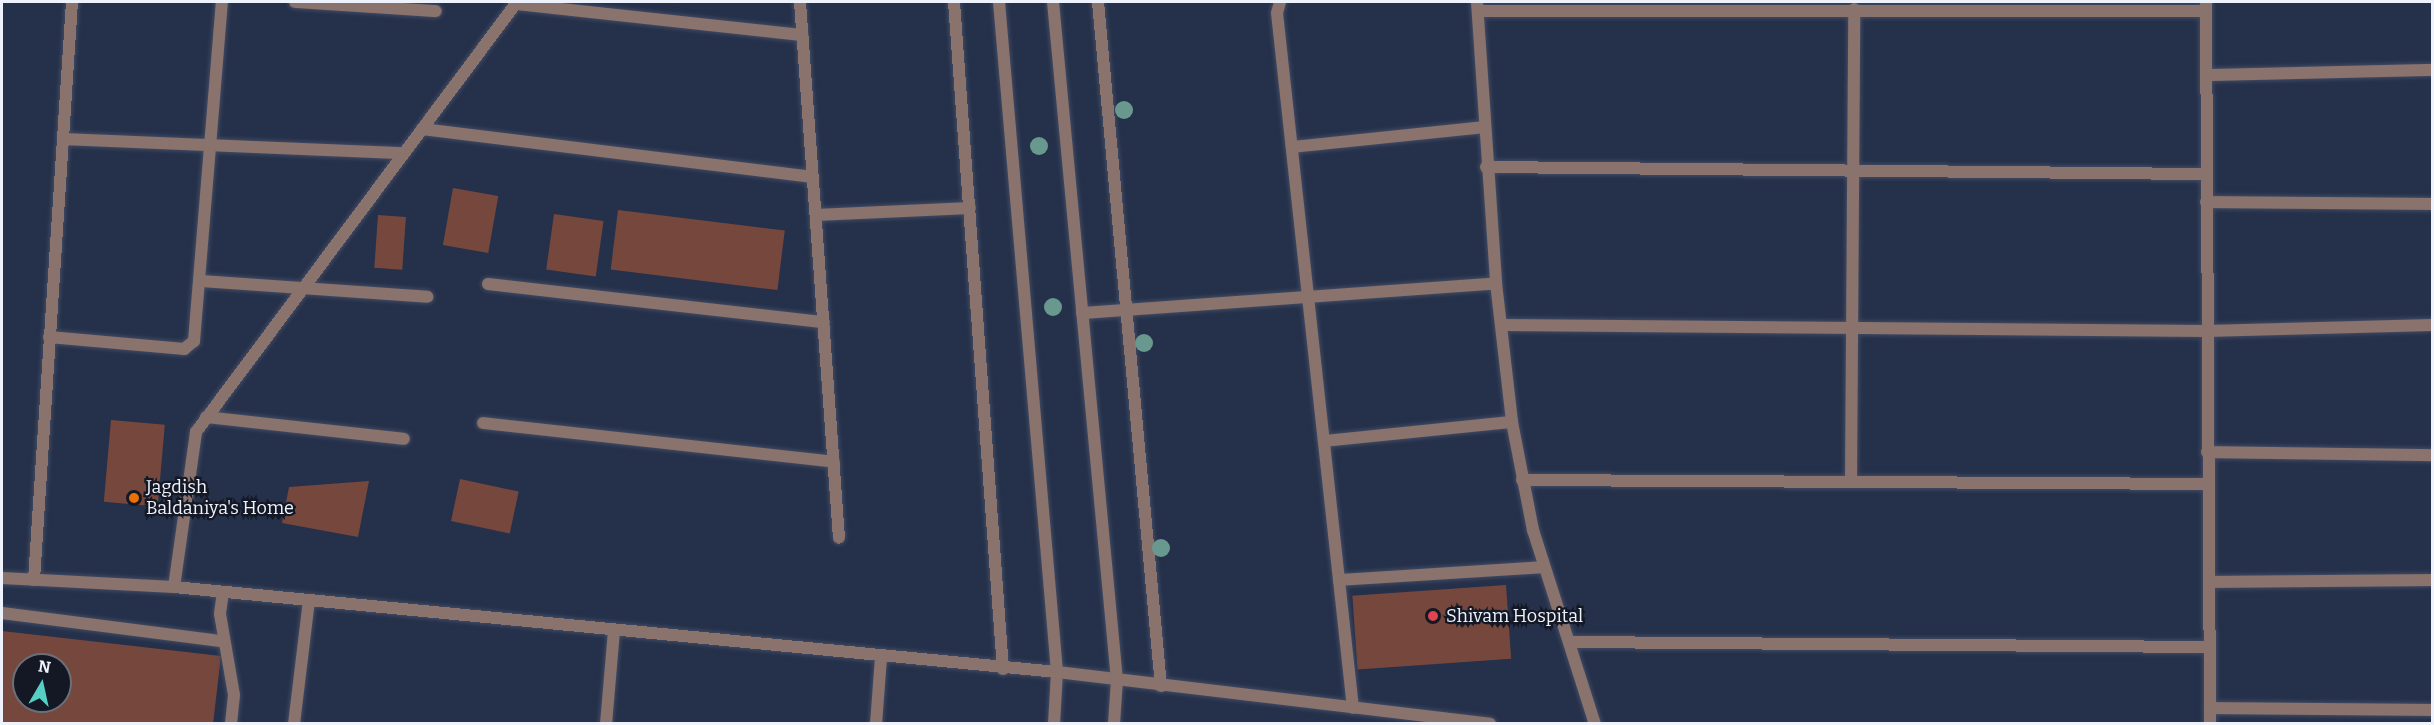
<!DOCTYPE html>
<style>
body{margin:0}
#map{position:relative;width:2434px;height:725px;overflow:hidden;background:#25304a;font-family:Bitter,serif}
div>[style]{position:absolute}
.building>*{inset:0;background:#76483d;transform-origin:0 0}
.roads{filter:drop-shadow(0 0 2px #414b63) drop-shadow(0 0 2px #414b63)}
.service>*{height:12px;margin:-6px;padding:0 6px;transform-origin:6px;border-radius:6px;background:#89736c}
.minor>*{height:12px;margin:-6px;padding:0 6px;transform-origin:6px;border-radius:6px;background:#89736c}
.tertiary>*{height:12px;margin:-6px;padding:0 6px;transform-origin:6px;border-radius:6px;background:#89736c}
.trees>*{width:18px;height:18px;margin:-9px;border-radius:50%;background:#69998e}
.dots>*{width:16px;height:16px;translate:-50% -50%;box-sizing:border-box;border:3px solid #131824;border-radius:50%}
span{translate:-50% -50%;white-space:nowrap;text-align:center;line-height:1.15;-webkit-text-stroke:4.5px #131824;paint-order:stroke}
.poi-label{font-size:18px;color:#edf2fc}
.left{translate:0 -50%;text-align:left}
.frame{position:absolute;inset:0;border:3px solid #edf2fc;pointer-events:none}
.north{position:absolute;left:12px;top:653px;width:60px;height:60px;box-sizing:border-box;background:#131824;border:2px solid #6a6f7a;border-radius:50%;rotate:9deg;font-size:16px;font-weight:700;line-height:24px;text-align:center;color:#edf2fc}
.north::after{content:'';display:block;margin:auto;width:21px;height:27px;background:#56cec4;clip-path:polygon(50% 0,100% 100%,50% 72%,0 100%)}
</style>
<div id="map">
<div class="building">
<div style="left:453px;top:188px;width:46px;height:58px;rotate:10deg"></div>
<div style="left:618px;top:210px;width:168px;height:60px;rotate:7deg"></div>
<div style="left:554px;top:214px;width:50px;height:56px;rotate:8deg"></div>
<div style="left:378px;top:215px;width:28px;height:53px;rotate:4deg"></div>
<div style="left:111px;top:420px;width:54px;height:82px;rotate:5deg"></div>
<div style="left:460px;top:479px;width:60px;height:43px;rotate:12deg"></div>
<div style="clip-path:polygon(369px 481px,358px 537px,282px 523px,289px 487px)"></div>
<div style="left:1506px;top:585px;width:74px;height:154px;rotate:86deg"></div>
<div style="clip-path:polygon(evenodd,2px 631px,221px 656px,213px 724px,2px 724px,2px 631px,24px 665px,60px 665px,60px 701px,24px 701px,24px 665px)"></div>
</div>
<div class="roads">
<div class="service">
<div style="left:223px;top:592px;width:22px;rotate:98deg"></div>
<div style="left:220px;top:614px;width:82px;rotate:80.2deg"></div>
<div style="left:234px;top:695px;width:29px;rotate:96deg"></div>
<div style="left:2px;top:613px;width:222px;rotate:7.3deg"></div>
<div style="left:294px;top:724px;width:125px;rotate:-83.1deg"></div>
<div style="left:606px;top:724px;width:94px;rotate:-85.1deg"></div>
<div style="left:876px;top:724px;width:67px;rotate:-85.7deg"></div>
</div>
<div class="minor">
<div style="left:295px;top:2px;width:141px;rotate:3.7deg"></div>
<div style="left:800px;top:2px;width:537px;rotate:85.84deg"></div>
<div style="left:954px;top:2px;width:669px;rotate:85.8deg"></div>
<div style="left:1098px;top:2px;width:687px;rotate:84.74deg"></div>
<div style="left:1280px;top:2px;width:11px;rotate:105deg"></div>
<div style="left:1277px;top:13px;width:699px;rotate:83.76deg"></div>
<div style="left:2206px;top:2px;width:722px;rotate:89.68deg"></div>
<div style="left:516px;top:4px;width:288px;rotate:6.2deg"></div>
<div style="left:1478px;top:11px;width:728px"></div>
<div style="left:2206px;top:75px;width:226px;rotate:-1.3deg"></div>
<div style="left:422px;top:129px;width:394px;rotate:7deg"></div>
<div style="left:63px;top:139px;width:341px;rotate:2.4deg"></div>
<div style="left:1292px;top:147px;width:193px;rotate:-5.9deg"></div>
<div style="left:1486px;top:167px;width:720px;rotate:0.56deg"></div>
<div style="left:2206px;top:202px;width:226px;rotate:0.5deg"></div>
<div style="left:816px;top:215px;width:154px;rotate:-2.6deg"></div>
<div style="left:201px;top:281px;width:227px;rotate:4deg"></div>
<div style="left:488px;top:284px;width:338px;rotate:6.5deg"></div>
<div style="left:1082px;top:313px;width:415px;rotate:-4.1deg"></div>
<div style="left:1502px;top:325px;width:704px;rotate:0.49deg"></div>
<div style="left:2206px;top:331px;width:226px;rotate:-1.5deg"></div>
<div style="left:49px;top:337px;width:136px;rotate:5.1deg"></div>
<div style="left:184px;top:349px;width:13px;rotate:-39deg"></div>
<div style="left:194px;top:341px;width:340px;rotate:-85.3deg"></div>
<div style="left:206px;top:417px;width:199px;rotate:6.3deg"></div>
<div style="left:483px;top:423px;width:353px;rotate:6.3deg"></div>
<div style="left:1324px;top:441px;width:189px;rotate:-5.8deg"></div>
<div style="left:2207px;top:452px;width:225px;rotate:0.8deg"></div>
<div style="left:1522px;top:480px;width:686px;rotate:0.33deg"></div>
<div style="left:1851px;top:482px;width:473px;rotate:-89.6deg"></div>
<div style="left:2px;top:578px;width:172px;rotate:3deg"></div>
<div style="left:174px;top:587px;width:887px;rotate:5.5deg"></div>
<div style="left:1057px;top:672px;width:436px;rotate:6.8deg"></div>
<div style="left:34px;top:580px;width:579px;rotate:-86.24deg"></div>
<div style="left:1339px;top:580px;width:205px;rotate:-3.6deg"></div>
<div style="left:2209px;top:582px;width:223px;rotate:-0.5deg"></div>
<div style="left:174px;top:587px;width:157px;rotate:-81.9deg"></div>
<div style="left:196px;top:432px;width:537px;rotate:-53.26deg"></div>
<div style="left:1569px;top:642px;width:640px;rotate:0.45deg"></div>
<div style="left:2210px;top:708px;width:222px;rotate:0.5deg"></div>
</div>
<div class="tertiary">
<div style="left:999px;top:2px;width:673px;rotate:85.05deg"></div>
<div style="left:1057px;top:672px;width:52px;rotate:93.3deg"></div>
<div style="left:1053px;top:2px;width:681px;rotate:84.61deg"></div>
<div style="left:1117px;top:680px;width:44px;rotate:93.9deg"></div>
<div style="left:1477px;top:2px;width:282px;rotate:86.1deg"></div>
<div style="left:1496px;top:283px;width:140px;rotate:83.4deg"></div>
<div style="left:1512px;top:422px;width:110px;rotate:79deg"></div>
<div style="left:1533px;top:530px;width:204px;rotate:72.3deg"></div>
</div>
</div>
<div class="trees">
<div style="left:1124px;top:110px"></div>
<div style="left:1039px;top:146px"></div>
<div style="left:1053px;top:307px"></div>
<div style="left:1144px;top:343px"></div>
<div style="left:1161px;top:548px"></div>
</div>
<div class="dots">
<div style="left:134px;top:498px;background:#e8710a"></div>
<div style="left:1433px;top:616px;background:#e0444e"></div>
</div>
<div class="poi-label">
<span class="left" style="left:146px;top:498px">Jagdish<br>Baldaniya's Home</span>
<span class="left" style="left:1446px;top:616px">Shivam Hospital</span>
</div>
<div class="frame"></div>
<div class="north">N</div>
</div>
